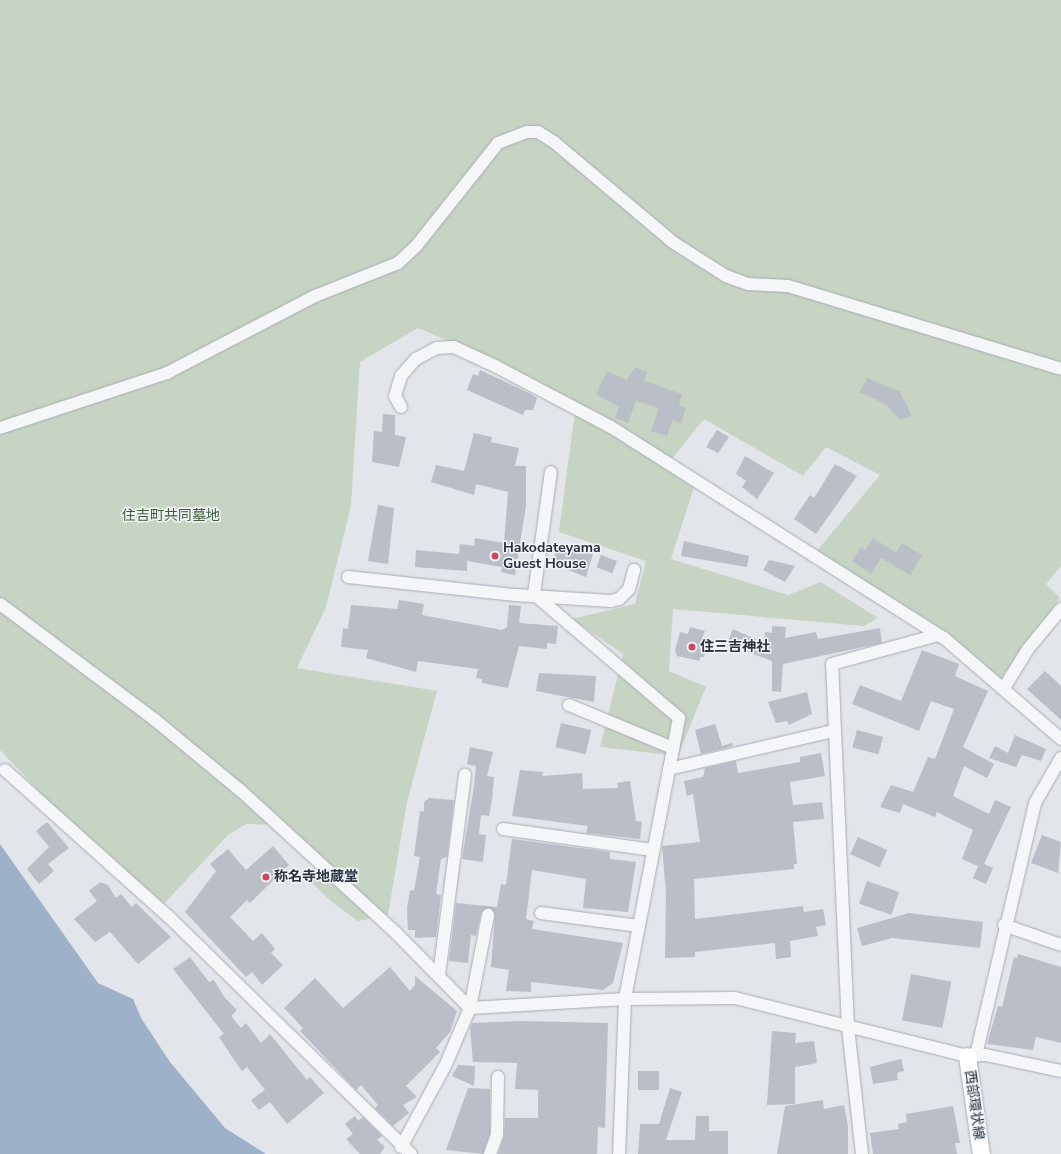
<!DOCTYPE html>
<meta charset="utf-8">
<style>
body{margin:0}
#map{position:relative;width:1061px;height:1154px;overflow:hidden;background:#e2e5ea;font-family:"Nunito Sans","Noto Sans JP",sans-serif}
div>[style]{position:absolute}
.green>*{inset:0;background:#c7d4c3}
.water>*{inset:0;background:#9db2c9}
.building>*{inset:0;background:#b9bec7;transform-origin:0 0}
.roads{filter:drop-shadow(0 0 1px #a7acb4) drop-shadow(0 0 1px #a7acb4)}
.street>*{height:12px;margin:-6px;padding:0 6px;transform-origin:6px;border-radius:6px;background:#f4f6f8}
.secondary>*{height:17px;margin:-8.5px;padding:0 8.5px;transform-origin:8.5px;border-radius:8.5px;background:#fff}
.dots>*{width:11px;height:11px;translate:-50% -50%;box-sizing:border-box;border:2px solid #f1f4f7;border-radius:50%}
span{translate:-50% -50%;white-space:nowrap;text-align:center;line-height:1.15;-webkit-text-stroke:3px #f1f4f7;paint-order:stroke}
.park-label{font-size:14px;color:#3e5d37}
.poi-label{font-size:14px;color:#2a3242;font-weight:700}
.left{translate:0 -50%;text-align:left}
.street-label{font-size:14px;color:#2a3242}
</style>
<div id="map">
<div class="green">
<div style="clip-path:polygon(0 0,1061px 0,1061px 566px,1046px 584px,1060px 598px,1001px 678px,945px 632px,816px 552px,880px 475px,826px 447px,803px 476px,704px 419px,671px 460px,696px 481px,671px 559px,788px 595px,821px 582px,878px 618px,864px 626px,673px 609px,669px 671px,706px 687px,678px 756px,600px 747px,623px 654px,572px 619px,635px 604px,646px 561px,559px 532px,576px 403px,502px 364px,418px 328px,360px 362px,351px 506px,326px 607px,297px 668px,437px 691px,407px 802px,388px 915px,358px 921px,333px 903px,307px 878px,321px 862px,278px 825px,246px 824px,228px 835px,162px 906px,73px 827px,0 750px)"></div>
</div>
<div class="water">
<div style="clip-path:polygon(0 844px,98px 983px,133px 999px,141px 1018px,170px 1062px,225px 1128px,266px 1154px,0 1154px)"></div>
</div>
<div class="building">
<div style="clip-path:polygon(635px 367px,647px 372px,644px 381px,682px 394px,679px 405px,686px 408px,681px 423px,673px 420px,667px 436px,651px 431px,659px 408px,636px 401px,628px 423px,615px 418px,619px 407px,596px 394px,607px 371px,627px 380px)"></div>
<div style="clip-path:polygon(480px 370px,531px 394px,537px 398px,533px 410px,525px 410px,523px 415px,467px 390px,473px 374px,478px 376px)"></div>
<div style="clip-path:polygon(867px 378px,900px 392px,912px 416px,899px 420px,887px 405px,860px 392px)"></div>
<div style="clip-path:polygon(383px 414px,395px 415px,395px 435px,406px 437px,399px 467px,372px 462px,374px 431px,382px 432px)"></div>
<div style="clip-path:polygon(717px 430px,729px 437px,718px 453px,706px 447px)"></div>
<div style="clip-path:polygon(474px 433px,492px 437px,491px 442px,519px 448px,515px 466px,526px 466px,526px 506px,515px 575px,501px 572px,502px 567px,467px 561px,467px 571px,415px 567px,416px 550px,459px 554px,460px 544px,474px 546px,475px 538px,504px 543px,508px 492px,476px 484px,474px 495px,431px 482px,436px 465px,464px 471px)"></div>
<div style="clip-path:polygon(745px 456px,774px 473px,757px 499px,742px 487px,746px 481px,736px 474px)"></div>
<div style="clip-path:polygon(835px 464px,857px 476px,816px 534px,794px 519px,810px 495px,814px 498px)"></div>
<div style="clip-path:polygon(378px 505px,394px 508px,388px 564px,368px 561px)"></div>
<div style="clip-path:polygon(873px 538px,896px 553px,902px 543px,922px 555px,910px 575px,881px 558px,871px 574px,852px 561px,861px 547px,865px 550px)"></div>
<div style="clip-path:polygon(684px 541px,749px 556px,747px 567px,681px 556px)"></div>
<div style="clip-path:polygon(558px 545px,593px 554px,586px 577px,553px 564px)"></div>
<div style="left:601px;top:555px;width:17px;height:13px;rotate:21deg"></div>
<div style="clip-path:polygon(769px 560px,795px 566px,785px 582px,763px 570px)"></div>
<div style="clip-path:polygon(399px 600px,424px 604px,422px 615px,502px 630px,507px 627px,509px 605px,521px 606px,519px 623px,558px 626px,556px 644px,547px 643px,547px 649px,519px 646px,508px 688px,482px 683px,482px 679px,476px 678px,478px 669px,418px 661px,416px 672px,366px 658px,368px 650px,341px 647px,343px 628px,348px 629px,351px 605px,397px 609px)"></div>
<div style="clip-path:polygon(772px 626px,786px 627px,785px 638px,816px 632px,818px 639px,880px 628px,882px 643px,783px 664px,781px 692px,772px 691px,772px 661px,727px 644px,733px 629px,764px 643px,765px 632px,772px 633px)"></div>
<div style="clip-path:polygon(690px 627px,705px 631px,702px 638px,709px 639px,704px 657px,700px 657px,700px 661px,677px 656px,675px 650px,680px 632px,688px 634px)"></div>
<div style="clip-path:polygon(922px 650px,959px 664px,955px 676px,988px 691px,963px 747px,994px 764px,987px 778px,964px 766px,953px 796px,989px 814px,995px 800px,1011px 807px,984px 864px,993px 868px,986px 884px,973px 878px,978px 866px,962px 859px,973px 830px,937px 812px,935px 817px,903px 804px,900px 813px,880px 807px,891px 785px,913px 792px,928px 757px,935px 759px,954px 709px,931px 701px,919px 731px,852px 704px,860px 685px,901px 701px)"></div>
<div style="clip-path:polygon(1045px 671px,1061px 686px,1061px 720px,1027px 689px)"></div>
<div style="clip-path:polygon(539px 673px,596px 676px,594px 702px,536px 691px)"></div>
<div style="clip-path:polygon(807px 692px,812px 714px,789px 725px,787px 721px,776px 723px,768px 702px)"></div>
<div style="left:561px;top:723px;width:31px;height:25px;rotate:13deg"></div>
<div style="clip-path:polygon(715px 724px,722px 746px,732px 743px,733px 746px,701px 754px,695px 730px)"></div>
<div style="left:857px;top:730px;width:27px;height:18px;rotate:15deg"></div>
<div style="clip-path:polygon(1015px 735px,1046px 749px,1041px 761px,1022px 755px,1016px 767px,989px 758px,995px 746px,1008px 753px)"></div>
<div style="clip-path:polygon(470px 747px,493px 752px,487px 776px,494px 777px,492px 800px,489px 816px,481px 815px,479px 834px,486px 835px,483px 862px,462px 859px,474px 786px,476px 766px,467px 764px)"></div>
<div style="clip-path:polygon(821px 753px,825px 776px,790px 782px,793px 805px,822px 802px,824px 819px,793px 822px,797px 864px,794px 864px,794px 869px,694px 879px,695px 919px,803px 906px,804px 912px,823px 909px,826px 925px,816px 927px,818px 936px,790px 941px,791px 957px,776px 959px,775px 943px,695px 952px,695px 957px,665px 958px,666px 893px,662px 846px,700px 842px,693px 794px,687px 796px,684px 781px,703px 777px,705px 768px,736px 761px,738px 773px,800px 762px,800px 757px)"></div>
<div style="clip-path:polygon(520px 770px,543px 772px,542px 776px,582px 773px,583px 789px,618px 788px,617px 783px,630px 781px,636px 821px,642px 822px,640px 839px,586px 833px,588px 826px,512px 816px)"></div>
<div style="clip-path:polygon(429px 798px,454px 800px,447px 857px,441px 859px,436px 894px,441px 895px,436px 937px,415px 938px,415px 930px,408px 930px,407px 908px,410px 890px,414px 891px,420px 857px,414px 856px,420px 811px,424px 812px,424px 802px)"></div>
<div style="clip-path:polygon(47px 822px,69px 848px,48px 864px,54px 871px,39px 884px,27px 869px,49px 847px,36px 831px)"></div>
<div style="clip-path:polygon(1042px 835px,1061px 842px,1058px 873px,1031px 863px)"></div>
<div style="left:858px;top:837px;width:32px;height:19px;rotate:24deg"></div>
<div style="clip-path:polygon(512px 839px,610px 852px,610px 859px,636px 862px,628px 912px,583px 908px,586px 879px,532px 870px,526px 919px,534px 921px,532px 929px,623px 943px,613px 983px,603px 990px,531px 982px,531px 992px,506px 991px,509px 970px,491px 967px,495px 916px,489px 908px,481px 913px,476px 936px,471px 935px,468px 963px,449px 961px,456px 903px,497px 907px,501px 884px,506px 885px)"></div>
<div style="clip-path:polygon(273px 846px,289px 865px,250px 903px,247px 900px,230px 917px,253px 941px,262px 933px,275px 949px,271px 953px,283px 965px,262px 985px,252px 972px,246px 977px,185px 912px,216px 871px,210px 864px,228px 849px,246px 870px)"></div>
<div style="left:867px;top:881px;width:34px;height:24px;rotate:19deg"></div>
<div style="clip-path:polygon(100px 882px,108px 885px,116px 898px,121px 894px,132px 907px,136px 903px,171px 937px,138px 964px,110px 932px,95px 942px,74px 919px,97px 901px,89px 891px)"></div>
<div style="clip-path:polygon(909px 913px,983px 922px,980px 948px,892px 938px,862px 946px,857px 928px)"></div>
<div style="clip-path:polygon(1018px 954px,1061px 967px,1061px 1043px,1036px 1037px,1033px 1050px,987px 1044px,998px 1006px,1002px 1007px,1014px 957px,1017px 958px)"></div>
<div style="clip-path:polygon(190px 957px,209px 982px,214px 980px,225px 998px,237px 1010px,231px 1016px,241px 1028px,246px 1023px,261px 1043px,270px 1034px,307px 1080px,310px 1077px,324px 1093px,287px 1124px,270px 1102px,259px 1110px,251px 1100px,265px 1090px,247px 1067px,242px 1071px,234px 1060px,219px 1037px,224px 1034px,173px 969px)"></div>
<div style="clip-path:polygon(390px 967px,410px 991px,415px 985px,415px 976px,457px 1011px,450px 1032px,436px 1048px,440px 1052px,406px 1086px,417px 1097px,403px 1105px,409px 1113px,393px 1126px,375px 1108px,378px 1105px,361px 1085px,356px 1090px,300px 1031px,303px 1028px,284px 1008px,315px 978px,343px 1008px)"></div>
<div style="left:911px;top:974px;width:41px;height:47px;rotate:11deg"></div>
<div style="clip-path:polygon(523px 1021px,608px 1023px,605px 1128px,598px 1127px,597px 1154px,498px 1154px,504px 1137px,505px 1118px,538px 1118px,538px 1090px,515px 1089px,517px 1063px,473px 1062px,470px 1028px,472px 1023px)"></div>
<div style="clip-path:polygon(772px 1031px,796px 1033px,795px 1043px,814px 1041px,817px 1063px,795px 1067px,795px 1104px,767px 1105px)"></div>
<div style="clip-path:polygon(901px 1059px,904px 1071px,897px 1073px,898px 1080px,873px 1084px,870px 1067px)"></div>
<div style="clip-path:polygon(458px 1065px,475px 1066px,474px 1086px,452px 1076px)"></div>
<div style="left:638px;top:1071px;width:21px;height:19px"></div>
<div style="clip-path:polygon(468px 1088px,490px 1089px,490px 1134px,483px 1154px,446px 1150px)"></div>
<div style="clip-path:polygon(670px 1088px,682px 1092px,666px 1140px,695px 1140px,696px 1116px,709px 1116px,709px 1131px,728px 1131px,728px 1154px,638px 1154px,640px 1124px,659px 1124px)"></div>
<div style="clip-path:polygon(823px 1100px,824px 1109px,844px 1105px,848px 1126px,848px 1154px,777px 1154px,785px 1106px)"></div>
<div style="clip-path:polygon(953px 1106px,960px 1143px,955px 1143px,957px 1154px,873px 1154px,870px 1133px,899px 1129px,898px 1124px,907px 1122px,906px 1114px)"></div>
<div style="clip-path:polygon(355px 1116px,358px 1121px,363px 1117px,382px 1136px,377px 1140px,385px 1147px,380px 1154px,360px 1154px,346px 1139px,353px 1134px,345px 1124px)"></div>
</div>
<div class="roads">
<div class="street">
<div style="left:401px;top:407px;width:13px;rotate:-119deg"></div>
<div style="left:395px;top:396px;width:21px;rotate:-73deg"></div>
<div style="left:401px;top:376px;width:23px;rotate:-49deg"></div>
<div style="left:416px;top:359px;width:24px;rotate:-28deg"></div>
<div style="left:437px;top:348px;width:17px;rotate:-3deg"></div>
<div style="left:454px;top:347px;width:47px;rotate:24.9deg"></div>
<div style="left:497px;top:367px;width:129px;rotate:27.8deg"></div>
<div style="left:611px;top:427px;width:394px;rotate:32.4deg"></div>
<div style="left:944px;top:638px;width:155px;rotate:40.8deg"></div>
<div style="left:0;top:428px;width:176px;rotate:-18.2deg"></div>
<div style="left:167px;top:373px;width:167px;rotate:-27.5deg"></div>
<div style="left:315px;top:296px;width:89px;rotate:-21.7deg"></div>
<div style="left:398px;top:263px;width:26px;rotate:-43deg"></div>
<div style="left:417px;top:245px;width:130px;rotate:-51.5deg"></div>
<div style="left:498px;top:143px;width:31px;rotate:-21deg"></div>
<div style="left:527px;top:132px;width:11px"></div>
<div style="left:538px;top:132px;width:19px;rotate:32deg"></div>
<div style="left:554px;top:142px;width:157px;rotate:40.1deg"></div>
<div style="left:674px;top:243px;width:62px;rotate:32.4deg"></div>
<div style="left:726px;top:276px;width:23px;rotate:20deg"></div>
<div style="left:748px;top:284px;width:40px;rotate:2.9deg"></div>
<div style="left:788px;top:286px;width:285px;rotate:16.9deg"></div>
<div style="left:348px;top:577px;width:168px;rotate:6.2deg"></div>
<div style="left:515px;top:595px;width:96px;rotate:3.6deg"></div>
<div style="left:611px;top:601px;width:8px;rotate:-14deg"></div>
<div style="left:619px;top:599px;width:14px;rotate:-45deg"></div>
<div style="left:629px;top:589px;width:20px;rotate:-75deg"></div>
<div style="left:534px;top:594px;width:191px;rotate:40.5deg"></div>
<div style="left:679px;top:718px;width:286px;rotate:100.9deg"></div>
<div style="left:625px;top:999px;width:155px;rotate:92.2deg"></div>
<div style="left:534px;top:594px;width:123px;rotate:-82.1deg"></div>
<div style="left:0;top:604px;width:194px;rotate:36.8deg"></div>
<div style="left:155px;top:720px;width:110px;rotate:39.5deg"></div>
<div style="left:240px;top:790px;width:210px;rotate:42.5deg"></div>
<div style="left:395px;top:932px;width:107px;rotate:45.4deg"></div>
<div style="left:470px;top:1008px;width:155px;rotate:-3.3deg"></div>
<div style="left:625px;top:999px;width:110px;rotate:-0.5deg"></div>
<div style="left:735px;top:998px;width:239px;rotate:14deg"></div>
<div style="left:967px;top:1056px;width:19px;rotate:-3deg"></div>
<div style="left:986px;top:1055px;width:77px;rotate:12deg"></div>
<div style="left:1004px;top:688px;width:46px;rotate:-58.4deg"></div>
<div style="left:1028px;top:649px;width:52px;rotate:-50.5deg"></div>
<div style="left:569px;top:705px;width:113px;rotate:22.5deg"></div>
<div style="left:669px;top:769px;width:168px;rotate:-13deg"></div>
<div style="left:5px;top:770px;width:219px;rotate:41.9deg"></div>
<div style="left:168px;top:916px;width:340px;rotate:44.4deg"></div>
<div style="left:503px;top:829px;width:151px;rotate:8deg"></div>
<div style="left:541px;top:913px;width:98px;rotate:7.6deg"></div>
<div style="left:1004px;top:925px;width:60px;rotate:19.3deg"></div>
<div style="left:439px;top:975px;width:202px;rotate:-82.6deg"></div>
<div style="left:976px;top:1055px;width:259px;rotate:-76.8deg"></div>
<div style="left:1035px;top:803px;width:52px;rotate:-60deg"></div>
<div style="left:401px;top:1147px;width:94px;rotate:-61.5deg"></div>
<div style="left:446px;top:1064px;width:61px;rotate:-66.8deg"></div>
<div style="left:470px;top:1008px;width:95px;rotate:-79deg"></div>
<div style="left:490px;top:1154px;width:20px;rotate:-70deg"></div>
<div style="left:497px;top:1135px;width:58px;rotate:-89deg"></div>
<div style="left:862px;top:1154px;width:127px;rotate:-96.3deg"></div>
<div style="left:848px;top:1028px;width:364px;rotate:-92.5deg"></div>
<div style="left:832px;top:664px;width:110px;rotate:-15.3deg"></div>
</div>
<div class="secondary">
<div style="left:967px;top:1056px;width:99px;rotate:81.9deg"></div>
</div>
</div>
<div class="dots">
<div style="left:495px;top:556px;background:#cc495c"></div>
<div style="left:692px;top:647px;background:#cc495c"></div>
<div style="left:266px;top:877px;background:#cc495c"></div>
</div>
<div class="park-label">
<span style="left:171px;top:516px">住吉町共同墓地</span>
</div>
<div class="poi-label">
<span class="left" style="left:503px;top:556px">Hakodateyama<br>Guest House</span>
<span class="left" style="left:700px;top:647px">住三吉神社</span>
<span class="left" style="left:274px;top:877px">称名寺地蔵堂</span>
</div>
<div class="street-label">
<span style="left:974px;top:1105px;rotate:82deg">西部環状線</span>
</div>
</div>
